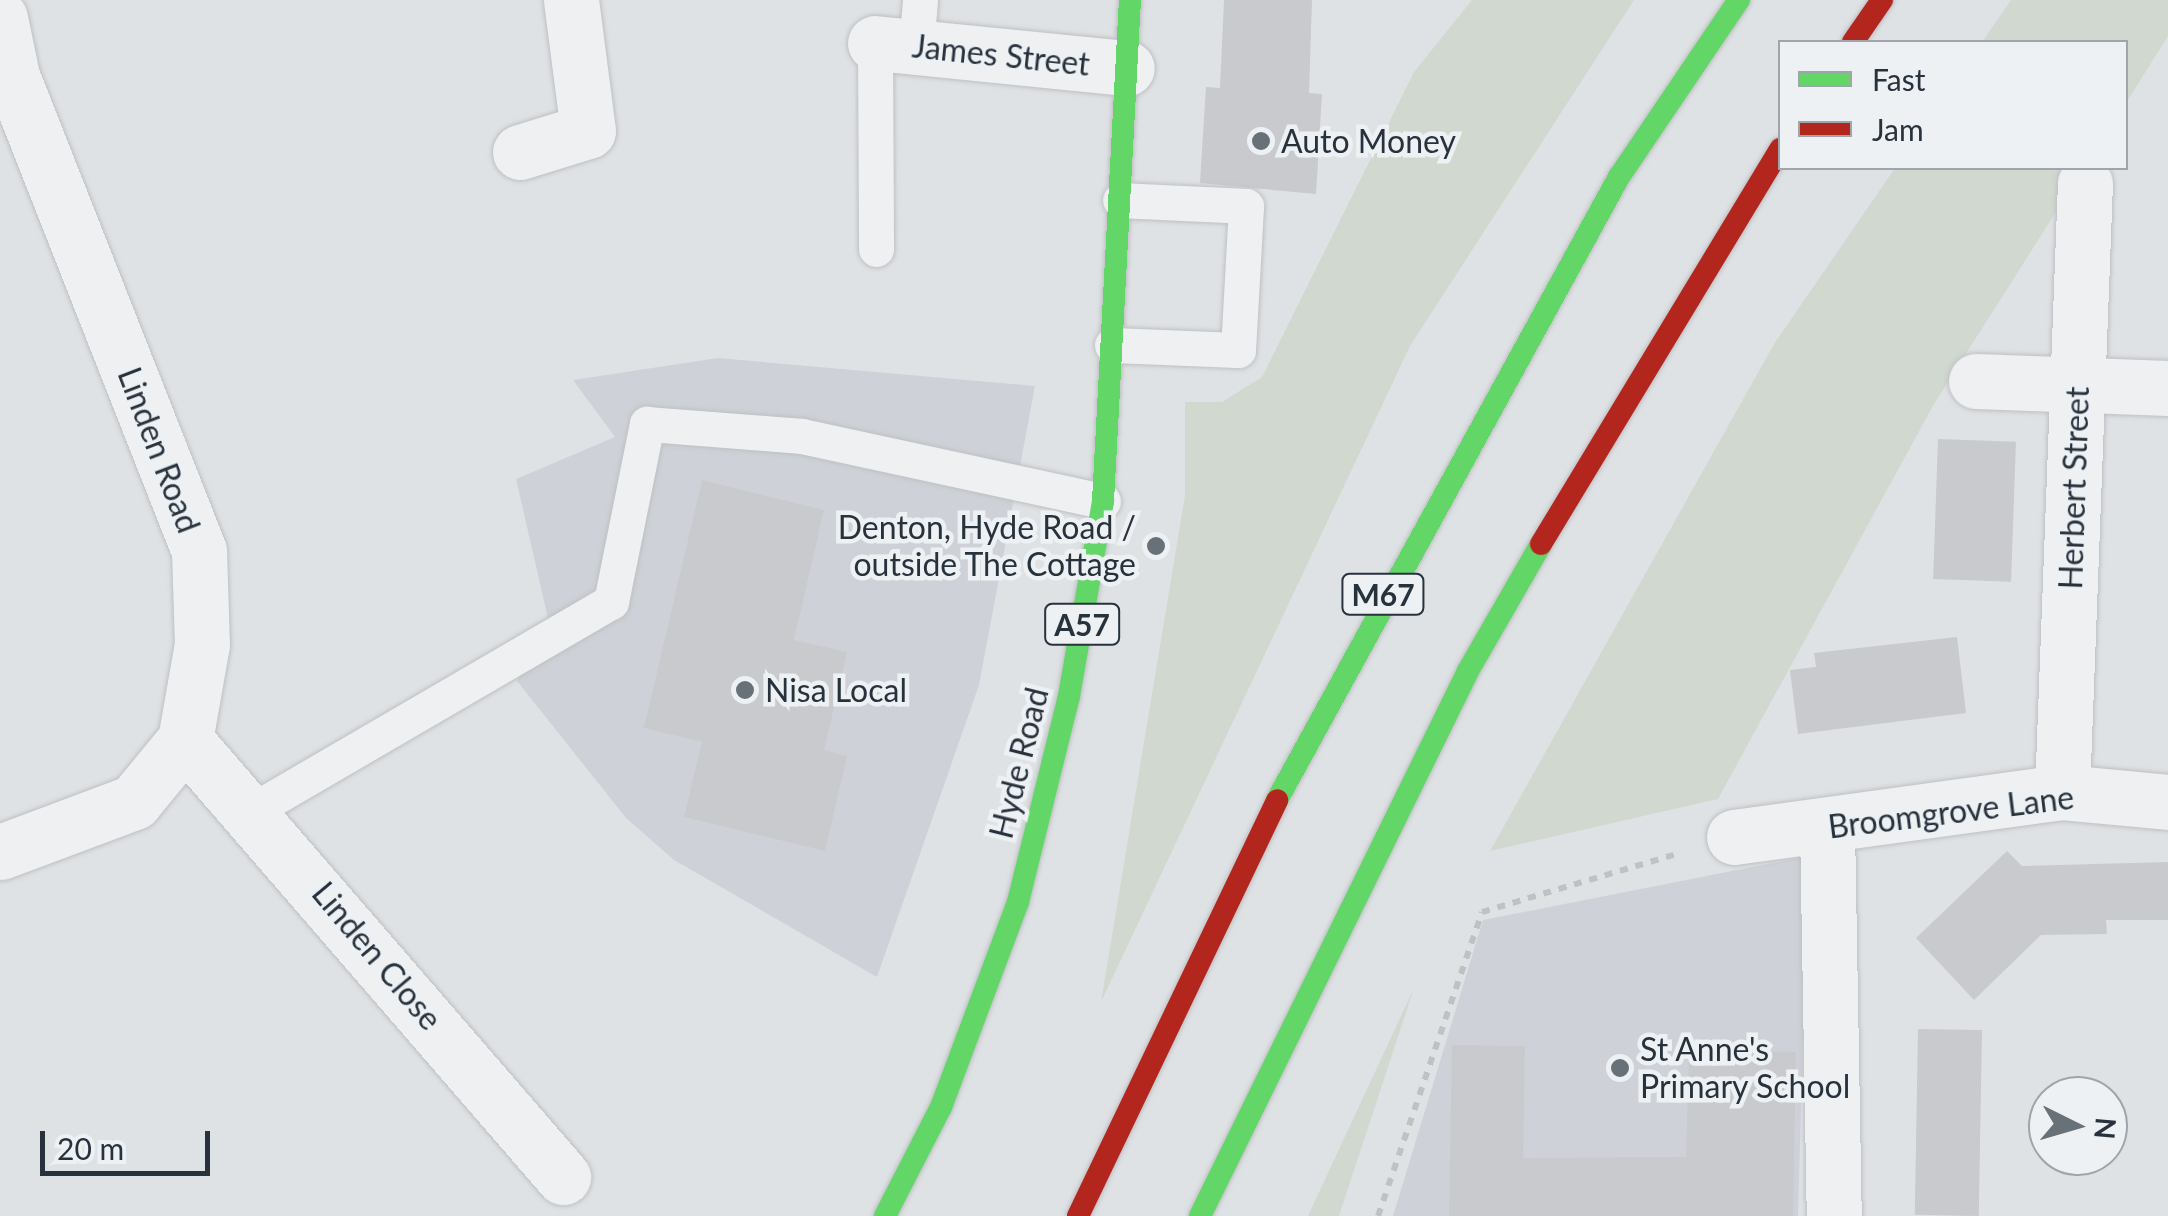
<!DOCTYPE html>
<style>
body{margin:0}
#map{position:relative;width:2168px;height:1216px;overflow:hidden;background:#dfe2e5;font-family:Lato,sans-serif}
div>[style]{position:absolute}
.built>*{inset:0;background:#ced2d8}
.green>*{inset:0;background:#d1d8d0}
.building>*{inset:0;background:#c8cacd;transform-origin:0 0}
.path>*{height:6px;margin-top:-3px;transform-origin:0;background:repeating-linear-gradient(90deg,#bec2c5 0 8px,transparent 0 16px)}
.roads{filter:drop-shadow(0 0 2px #bec0c3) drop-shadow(0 0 2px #bec0c3)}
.lane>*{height:35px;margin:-17.5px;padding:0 17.5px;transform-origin:17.5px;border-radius:17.5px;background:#eff0f1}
.street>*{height:55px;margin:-27.5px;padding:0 27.5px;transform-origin:27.5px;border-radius:27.5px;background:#eff0f1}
.fast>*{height:22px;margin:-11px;padding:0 11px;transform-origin:11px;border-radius:11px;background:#63d668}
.jam>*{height:22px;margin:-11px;padding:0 11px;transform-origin:11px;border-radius:11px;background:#b3261e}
.dots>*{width:28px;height:28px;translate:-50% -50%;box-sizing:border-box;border:5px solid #edf1f4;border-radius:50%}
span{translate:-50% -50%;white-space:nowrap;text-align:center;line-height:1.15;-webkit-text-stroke:9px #edf1f4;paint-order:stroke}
.shield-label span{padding:2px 8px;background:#edf1f4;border:2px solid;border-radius:8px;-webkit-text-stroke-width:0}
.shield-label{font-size:30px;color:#28323d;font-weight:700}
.street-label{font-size:32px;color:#28323d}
.poi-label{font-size:32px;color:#28323d}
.left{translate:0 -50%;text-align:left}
.right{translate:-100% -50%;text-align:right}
.legend{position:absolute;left:1778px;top:40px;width:350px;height:130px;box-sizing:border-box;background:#edf1f4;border:2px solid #9ea5ab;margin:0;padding:12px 18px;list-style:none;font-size:30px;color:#28323d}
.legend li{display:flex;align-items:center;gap:20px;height:50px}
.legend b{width:50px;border:2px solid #9ea5ab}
.north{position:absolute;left:2028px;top:1076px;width:100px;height:100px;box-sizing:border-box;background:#edf1f4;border:2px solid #9ea5ab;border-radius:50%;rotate:95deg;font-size:28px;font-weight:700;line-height:40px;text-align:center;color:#28323d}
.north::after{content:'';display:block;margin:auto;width:35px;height:45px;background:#687078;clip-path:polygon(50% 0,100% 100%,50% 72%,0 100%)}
.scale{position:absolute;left:40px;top:1131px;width:170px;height:45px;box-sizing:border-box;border:5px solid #28323d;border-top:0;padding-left:12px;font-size:30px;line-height:35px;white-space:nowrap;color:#28323d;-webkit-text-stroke:8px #edf1f4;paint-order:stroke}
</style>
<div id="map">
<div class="built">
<div style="clip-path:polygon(718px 358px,1035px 386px,979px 685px,877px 977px,674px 860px,626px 818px,517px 681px,549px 623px,516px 479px,615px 437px,573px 380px)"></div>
<div style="clip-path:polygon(1808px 856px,1798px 1216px,1393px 1216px,1483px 920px)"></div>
</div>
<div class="green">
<div style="clip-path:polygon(1472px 0,1634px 0,1410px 346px,1101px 1002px,1185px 495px,1185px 402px,1222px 402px,1262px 377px,1414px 72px)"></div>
<div style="clip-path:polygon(2011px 0,2168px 0,2168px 36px,2126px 103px,2126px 42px,1982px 42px)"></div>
<div style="clip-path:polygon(1895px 168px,2084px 168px,1934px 404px,1718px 799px,1490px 851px,1774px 344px)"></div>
<div style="clip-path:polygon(1414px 988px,1339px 1216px,1308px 1216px)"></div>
</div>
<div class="building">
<div style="clip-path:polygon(1224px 0,1312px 0,1309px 93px,1322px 94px,1316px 194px,1200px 183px,1206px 87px,1220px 88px)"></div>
<div style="left:1938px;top:439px;width:78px;height:140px;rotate:2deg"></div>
<div style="clip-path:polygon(702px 480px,824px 510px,794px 640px,847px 652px,824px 750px,847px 756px,825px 851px,684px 817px,702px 742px,644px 728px)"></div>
<div style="clip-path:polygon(1957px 637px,1966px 713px,1798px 734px,1790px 670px,1816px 667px,1814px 653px)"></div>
<div style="clip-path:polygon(2007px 851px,2022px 866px,2168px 862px,2168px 920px,2106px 920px,2107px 934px,2041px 935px,1974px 1000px,1916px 938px)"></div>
<div style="left:1982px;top:1030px;width:186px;height:64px;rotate:91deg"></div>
<div style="clip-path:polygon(1452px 1045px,1525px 1046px,1523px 1158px,1686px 1157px,1689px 1050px,1796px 1052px,1793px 1216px,1449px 1216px)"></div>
</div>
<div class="path">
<div style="left:1378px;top:1216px;width:321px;rotate:-71.1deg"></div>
<div style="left:1482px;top:912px;width:207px;rotate:-16.6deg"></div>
</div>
<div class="roads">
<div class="lane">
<div style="left:875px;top:43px;width:206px;rotate:89.7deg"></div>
<div style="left:916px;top:47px;width:47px;rotate:-85.1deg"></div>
<div style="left:1112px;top:345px;width:126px;rotate:2.3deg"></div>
<div style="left:1238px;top:350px;width:144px;rotate:-86.8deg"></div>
<div style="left:1246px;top:206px;width:126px;rotate:-177.3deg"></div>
<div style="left:253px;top:810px;width:414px;rotate:-30.2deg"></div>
<div style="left:611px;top:602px;width:182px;rotate:-78.6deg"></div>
<div style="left:647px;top:424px;width:155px;rotate:4.4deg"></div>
<div style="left:802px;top:436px;width:308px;rotate:12.2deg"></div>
</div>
<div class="street">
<div style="left:0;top:18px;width:59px;rotate:78.3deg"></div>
<div style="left:12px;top:76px;width:510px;rotate:68.51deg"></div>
<div style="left:199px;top:551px;width:93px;rotate:88.2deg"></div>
<div style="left:202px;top:644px;width:97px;rotate:100deg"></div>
<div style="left:185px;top:740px;width:80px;rotate:129.4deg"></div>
<div style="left:134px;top:802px;width:143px;rotate:159.5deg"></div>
<div style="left:875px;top:43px;width:253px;rotate:5.7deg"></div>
<div style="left:520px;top:152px;width:71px;rotate:-17.2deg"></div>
<div style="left:588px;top:131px;width:132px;rotate:-97.4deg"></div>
<div style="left:1976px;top:381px;width:192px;rotate:2.1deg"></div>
<div style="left:185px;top:740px;width:578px;rotate:49.14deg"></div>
<div style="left:2062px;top:792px;width:609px;rotate:-87.84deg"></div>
<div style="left:1827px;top:827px;width:389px;rotate:89deg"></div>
<div style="left:1734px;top:837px;width:331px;rotate:-7.8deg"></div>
<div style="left:2062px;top:792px;width:106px;rotate:5.4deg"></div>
</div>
<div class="fast">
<div style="left:1277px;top:800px;width:711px;rotate:-61.24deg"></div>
<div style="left:1619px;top:177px;width:214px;rotate:-55.9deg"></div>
<div style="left:885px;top:1216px;width:123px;rotate:-62.8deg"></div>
<div style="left:941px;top:1107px;width:219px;rotate:-69.4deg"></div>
<div style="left:1018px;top:902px;width:212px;rotate:-76.1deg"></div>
<div style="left:1069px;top:696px;width:198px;rotate:-80.1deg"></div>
<div style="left:1103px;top:501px;width:502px;rotate:-86.92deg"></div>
<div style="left:1200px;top:1216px;width:607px;rotate:-63.81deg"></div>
<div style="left:1468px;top:671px;width:146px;rotate:-60.1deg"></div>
</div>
<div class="jam">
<div style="left:1853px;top:42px;width:51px;rotate:-55.4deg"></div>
<div style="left:1541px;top:544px;width:462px;rotate:-58.8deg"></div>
<div style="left:1078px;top:1216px;width:461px;rotate:-64.4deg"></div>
</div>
</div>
<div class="dots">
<div style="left:1261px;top:141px;background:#687078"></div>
<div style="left:1156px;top:546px;background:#687078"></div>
<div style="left:745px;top:690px;background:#687078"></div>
<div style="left:1620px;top:1068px;background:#687078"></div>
</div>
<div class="shield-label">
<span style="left:1383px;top:594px">M67</span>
<span style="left:1082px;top:624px">A57</span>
</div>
<div class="street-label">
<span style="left:1001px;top:55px;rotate:6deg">James Street</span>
<span style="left:159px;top:450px;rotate:69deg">Linden Road</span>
<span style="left:2074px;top:488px;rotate:-88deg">Herbert Street</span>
<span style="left:1019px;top:763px;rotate:-76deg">Hyde Road</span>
<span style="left:1951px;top:812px;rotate:-7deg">Broomgrove Lane</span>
<span style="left:377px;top:956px;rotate:50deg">Linden Close</span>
</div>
<div class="poi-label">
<span class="left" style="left:1281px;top:141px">Auto Money</span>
<span class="right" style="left:1136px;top:546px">Denton, Hyde Road /<br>outside The Cottage</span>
<span class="left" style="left:765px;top:690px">Nisa Local</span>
<span class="left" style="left:1640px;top:1068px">St Anne's<br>Primary School</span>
</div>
<ul class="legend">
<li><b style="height:12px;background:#63d668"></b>Fast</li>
<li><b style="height:12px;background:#b3261e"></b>Jam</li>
</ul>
<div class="north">N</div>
<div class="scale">20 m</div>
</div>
